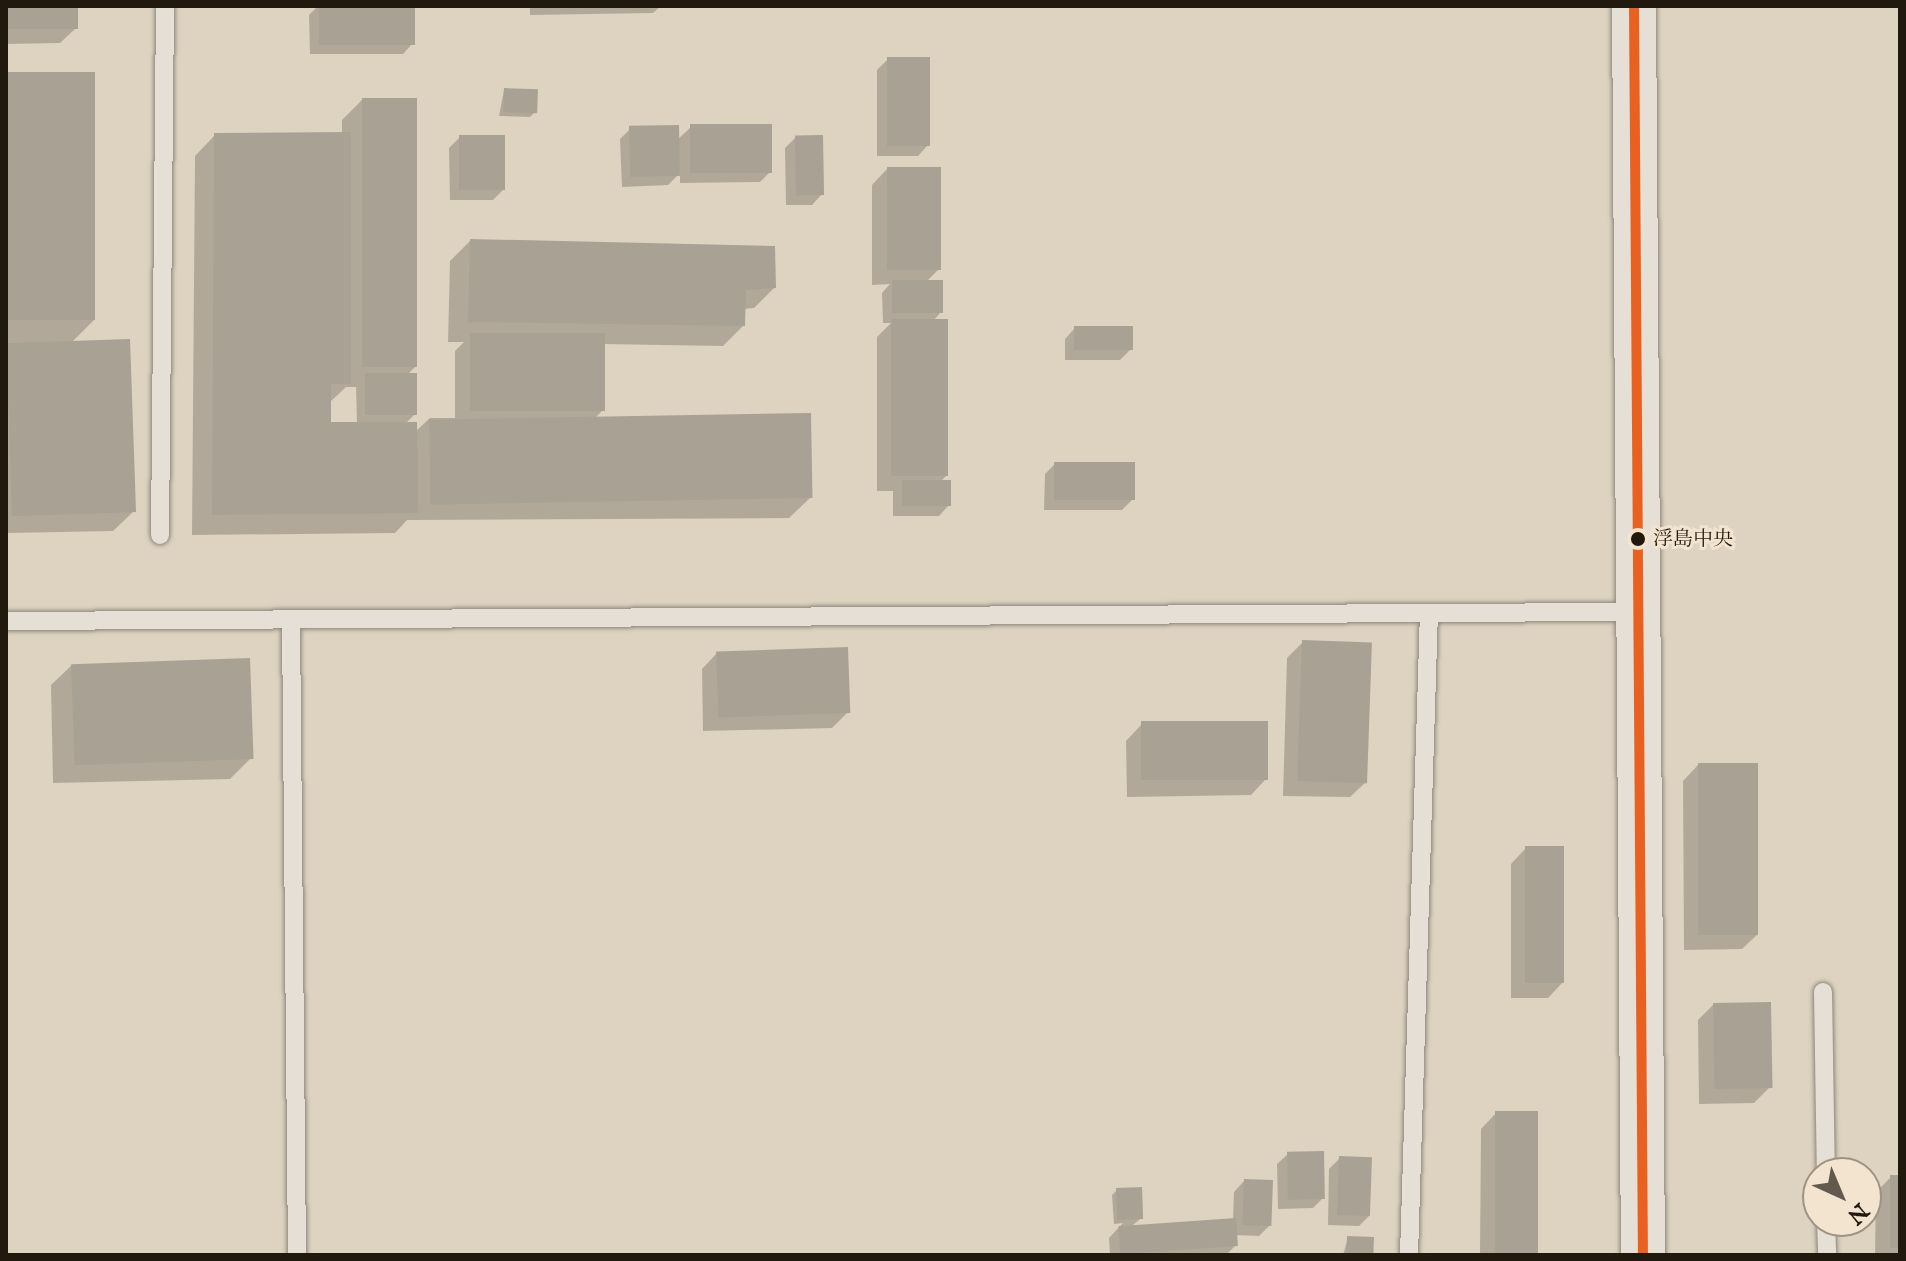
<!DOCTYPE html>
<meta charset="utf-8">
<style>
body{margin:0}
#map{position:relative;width:1906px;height:1261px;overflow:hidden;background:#ded3c1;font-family:"IM FELL English","Noto Serif JP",serif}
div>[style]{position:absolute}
.shadow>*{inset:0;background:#0003}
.building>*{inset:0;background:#a9a194;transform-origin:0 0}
.roads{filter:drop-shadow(0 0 2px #8d867b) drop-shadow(0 0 2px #8d867b)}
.service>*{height:18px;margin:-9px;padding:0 9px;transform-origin:9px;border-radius:9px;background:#e5dfd6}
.tertiary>*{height:44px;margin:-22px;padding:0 22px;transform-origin:22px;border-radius:22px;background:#e5dfd6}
.bus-1>*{height:10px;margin:-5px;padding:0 5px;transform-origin:5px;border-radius:5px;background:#e86121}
.dots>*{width:22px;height:22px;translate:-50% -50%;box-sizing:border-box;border:4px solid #f2e4ce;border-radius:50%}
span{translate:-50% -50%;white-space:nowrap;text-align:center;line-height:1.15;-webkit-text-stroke:6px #f2e4ce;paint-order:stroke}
.bus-label{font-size:20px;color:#21180e}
.left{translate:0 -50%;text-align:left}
.frame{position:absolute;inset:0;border:8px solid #21180e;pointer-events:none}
.north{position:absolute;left:1802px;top:1157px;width:80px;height:80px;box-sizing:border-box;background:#f2e4ce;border:2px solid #9e9281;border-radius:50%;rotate:136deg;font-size:22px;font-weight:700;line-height:32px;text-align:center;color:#21180e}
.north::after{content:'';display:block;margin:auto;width:28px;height:36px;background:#63594d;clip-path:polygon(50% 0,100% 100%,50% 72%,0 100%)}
</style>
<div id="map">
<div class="shadow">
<div style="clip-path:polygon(6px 6px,76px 6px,76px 28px,60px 43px,6px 44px)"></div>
<div style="clip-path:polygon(318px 6px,413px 6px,413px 43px,403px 54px,310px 54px,309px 15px)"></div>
<div style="clip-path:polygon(530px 6px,661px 6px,653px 13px,530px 15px)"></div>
<div style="clip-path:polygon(887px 60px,928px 145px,918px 156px,877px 156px,877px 70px)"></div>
<div style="clip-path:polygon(6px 75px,95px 319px,72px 342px,134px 511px,113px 531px,6px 533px)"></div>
<div style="clip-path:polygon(504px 90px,535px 112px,530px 117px,499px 116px)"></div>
<div style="clip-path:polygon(evenodd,362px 100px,416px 366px,406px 376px,415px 414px,405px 424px,415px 432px,430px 418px,455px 418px,455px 351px,464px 342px,448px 342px,450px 261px,470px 241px,774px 288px,754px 308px,743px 309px,743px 326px,723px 346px,603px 344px,603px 410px,596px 417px,810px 498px,789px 518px,407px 520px,395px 533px,192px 535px,195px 156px,215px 135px,342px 134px,342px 120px,362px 100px,346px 387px,356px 387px,357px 424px,329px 424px,329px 403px,346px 387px)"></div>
<div style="clip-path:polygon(691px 127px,770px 172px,760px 182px,680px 183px,680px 173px,668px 185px,622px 187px,620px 139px,630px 129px,677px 140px)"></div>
<div style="clip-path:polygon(460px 137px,504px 189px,493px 200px,450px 200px,449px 148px)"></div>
<div style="clip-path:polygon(795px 138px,822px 194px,812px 205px,786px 205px,785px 148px)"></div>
<div style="clip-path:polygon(887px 169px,939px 269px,926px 282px,941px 312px,933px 321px,947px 475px,940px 482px,949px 505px,939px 516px,893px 516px,893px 491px,877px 491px,877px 337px,891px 323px,883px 323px,882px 293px,890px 284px,872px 285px,872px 185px)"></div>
<div style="clip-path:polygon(1075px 328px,1130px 350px,1120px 360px,1065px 360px,1065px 339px)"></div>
<div style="clip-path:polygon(1055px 464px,1132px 500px,1122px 510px,1044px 510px,1045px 474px)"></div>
<div style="clip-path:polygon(1303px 642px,1366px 782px,1350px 797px,1283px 796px,1287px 658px)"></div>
<div style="clip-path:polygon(717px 653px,848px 712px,832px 728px,703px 731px,702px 669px)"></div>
<div style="clip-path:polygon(72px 665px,250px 759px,230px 779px,53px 783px,51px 685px)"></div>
<div style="clip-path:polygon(1141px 725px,1266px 779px,1251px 795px,1127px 797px,1126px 741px)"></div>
<div style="clip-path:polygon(1698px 765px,1758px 934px,1742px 949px,1684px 950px,1683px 781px)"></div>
<div style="clip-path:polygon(1526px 848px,1563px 982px,1548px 998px,1511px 998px,1511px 864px)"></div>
<div style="clip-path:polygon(1714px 1004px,1770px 1087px,1754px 1103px,1699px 1104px,1698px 1020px)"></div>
<div style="clip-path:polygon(1496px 1113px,1535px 1255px,1480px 1255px,1481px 1129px)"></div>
<div style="clip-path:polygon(1288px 1154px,1323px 1198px,1313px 1208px,1278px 1209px,1277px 1164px)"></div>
<div style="clip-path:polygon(1340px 1158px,1370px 1215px,1359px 1226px,1328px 1225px,1329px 1169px)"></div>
<div style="clip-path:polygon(1891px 1177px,1900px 1177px,1900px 1255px,1875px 1255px,1876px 1192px)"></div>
<div style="clip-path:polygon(1244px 1181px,1270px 1225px,1259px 1236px,1235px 1235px,1236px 1245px,1226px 1255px,1110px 1255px,1109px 1238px,1123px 1223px,1114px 1224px,1112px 1195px,1117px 1190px,1141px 1218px,1132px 1226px,1233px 1220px,1234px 1192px)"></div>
<div style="clip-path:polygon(1348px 1238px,1372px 1255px,1343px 1255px)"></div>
</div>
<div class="building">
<div style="left:6px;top:6px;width:72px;height:23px"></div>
<div style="left:319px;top:6px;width:96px;height:39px"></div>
<div style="left:930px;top:57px;width:89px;height:43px;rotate:90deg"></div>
<div style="left:95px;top:72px;width:248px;height:89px;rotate:90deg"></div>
<div style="left:504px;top:88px;width:34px;height:24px;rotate:2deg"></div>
<div style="left:362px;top:98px;width:55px;height:269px"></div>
<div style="left:772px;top:124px;width:49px;height:82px;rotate:90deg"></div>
<div style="left:679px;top:125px;width:51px;height:50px;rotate:89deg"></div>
<div style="clip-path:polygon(351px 132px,351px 384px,331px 384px,331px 422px,417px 422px,418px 513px,212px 515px,214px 133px)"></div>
<div style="left:459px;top:135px;width:46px;height:55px"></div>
<div style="left:823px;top:135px;width:60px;height:28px;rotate:89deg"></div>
<div style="left:887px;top:167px;width:54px;height:103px"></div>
<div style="clip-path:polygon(470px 239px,775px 246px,776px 288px,746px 290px,745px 326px,468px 322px)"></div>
<div style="left:943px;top:280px;width:33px;height:51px;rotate:90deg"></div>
<div style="left:891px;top:319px;width:57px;height:157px"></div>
<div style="left:1074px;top:326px;width:59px;height:24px"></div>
<div style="left:470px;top:333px;width:135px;height:78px"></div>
<div style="left:130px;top:339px;width:173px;height:124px;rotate:88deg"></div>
<div style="left:417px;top:373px;width:42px;height:52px;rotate:90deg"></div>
<div style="left:811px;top:413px;width:85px;height:382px;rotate:89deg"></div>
<div style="left:1054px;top:462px;width:81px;height:38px"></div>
<div style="left:902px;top:480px;width:49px;height:26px"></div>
<div style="left:1302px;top:640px;width:70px;height:141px;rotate:2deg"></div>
<div style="left:848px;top:647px;width:66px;height:132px;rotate:88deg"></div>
<div style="left:250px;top:658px;width:101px;height:179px;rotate:88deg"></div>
<div style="left:1268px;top:721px;width:59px;height:127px;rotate:90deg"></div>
<div style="left:1698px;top:763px;width:60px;height:172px"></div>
<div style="left:1525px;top:846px;width:39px;height:137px"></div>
<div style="left:1771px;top:1002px;width:86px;height:58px;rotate:89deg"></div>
<div style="left:1495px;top:1111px;width:43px;height:144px"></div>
<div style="left:1324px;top:1151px;width:48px;height:37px;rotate:89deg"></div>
<div style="left:1339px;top:1156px;width:33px;height:59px;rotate:2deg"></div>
<div style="left:1890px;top:1175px;width:10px;height:73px"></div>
<div style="left:1244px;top:1179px;width:29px;height:46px;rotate:2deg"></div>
<div style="left:1142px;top:1187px;width:32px;height:26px;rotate:88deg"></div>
<div style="left:1236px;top:1218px;width:28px;height:118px;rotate:86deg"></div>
<div style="left:1347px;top:1236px;width:27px;height:19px;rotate:2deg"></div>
</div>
<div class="roads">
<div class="service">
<div style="left:160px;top:535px;width:529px;rotate:-89.46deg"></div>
<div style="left:291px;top:620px;width:635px;rotate:89.46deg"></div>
<div style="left:6px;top:621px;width:1632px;rotate:-0.32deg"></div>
<div style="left:1823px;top:992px;width:181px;rotate:89.1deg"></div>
<div style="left:1826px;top:1221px;width:34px;rotate:88deg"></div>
<div style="left:1409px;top:1255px;width:642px;rotate:-88.22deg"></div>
</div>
<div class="tertiary">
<div style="left:1634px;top:6px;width:1249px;rotate:89.59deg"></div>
</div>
</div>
<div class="bus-1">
<div style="left:1634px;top:6px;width:1249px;rotate:89.59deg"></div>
</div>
<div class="dots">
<div style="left:1638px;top:539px;background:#21180e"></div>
</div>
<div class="bus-label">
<span class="left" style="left:1653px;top:539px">浮島中央</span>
</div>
<div class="frame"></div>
<div class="north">N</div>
</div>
